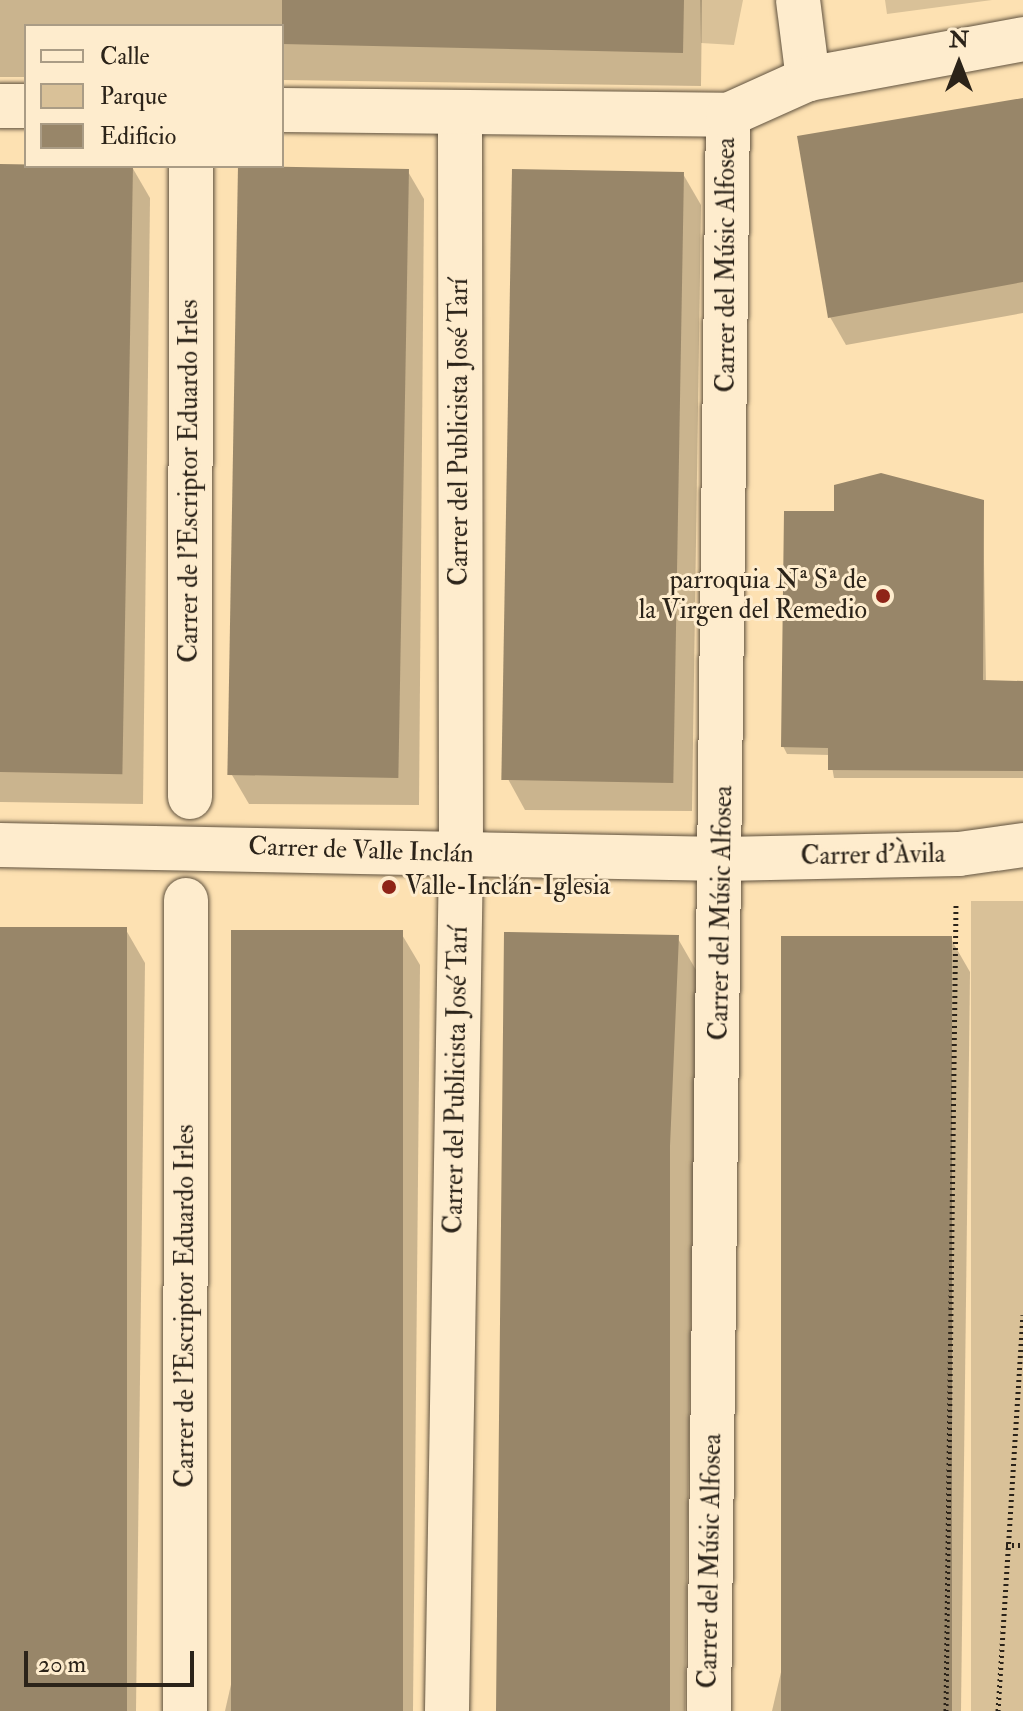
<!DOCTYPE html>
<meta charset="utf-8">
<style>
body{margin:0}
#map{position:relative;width:1023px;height:1711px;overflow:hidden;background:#fde1b2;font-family:"IM FELL Double Pica",serif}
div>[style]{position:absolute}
.green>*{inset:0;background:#d9c198;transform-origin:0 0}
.shadow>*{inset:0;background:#0003}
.building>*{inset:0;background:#988669;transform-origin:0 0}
.path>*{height:5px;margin-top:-2.5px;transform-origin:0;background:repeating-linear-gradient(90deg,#2b2319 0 2px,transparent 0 6px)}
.roads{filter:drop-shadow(0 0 2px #60523f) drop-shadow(0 0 2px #60523f)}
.street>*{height:44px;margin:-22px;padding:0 22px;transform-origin:22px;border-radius:22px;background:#feeccd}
.secondary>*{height:44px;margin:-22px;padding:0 22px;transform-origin:22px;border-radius:22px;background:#feeccd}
.dots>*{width:22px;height:22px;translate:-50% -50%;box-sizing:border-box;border:4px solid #feeccd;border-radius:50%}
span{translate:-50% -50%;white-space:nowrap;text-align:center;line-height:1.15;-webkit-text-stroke:6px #feeccd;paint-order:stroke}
.street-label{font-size:26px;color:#2b2319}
.poi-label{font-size:26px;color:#2b2319}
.right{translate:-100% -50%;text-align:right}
.left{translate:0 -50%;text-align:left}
.legend{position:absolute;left:24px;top:24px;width:260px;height:144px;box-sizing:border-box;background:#feeccd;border:2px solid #aa9c85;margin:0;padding:10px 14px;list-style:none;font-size:24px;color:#2b2319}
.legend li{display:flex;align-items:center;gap:16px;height:40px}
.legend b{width:40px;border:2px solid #aa9c85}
.north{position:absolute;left:919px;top:24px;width:80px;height:80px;-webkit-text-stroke:6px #feeccd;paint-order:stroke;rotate:0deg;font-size:22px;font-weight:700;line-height:32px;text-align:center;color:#2b2319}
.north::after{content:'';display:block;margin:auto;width:28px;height:36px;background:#2b2319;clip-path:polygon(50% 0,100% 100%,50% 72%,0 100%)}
.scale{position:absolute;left:24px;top:1651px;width:170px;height:36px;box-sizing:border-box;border:4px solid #2b2319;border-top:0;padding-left:10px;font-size:24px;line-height:28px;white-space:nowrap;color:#2b2319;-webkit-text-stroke:6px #feeccd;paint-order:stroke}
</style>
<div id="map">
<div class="green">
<div style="clip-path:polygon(700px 0,743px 0,734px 45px,701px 43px)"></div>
<div style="clip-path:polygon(885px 0,992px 0,887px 14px)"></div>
<div style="left:1023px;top:901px;width:810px;height:52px;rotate:90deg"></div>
</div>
<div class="shadow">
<div style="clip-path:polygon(0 0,702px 0,701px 86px,282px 80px,282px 26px,26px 26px,26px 77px,0 77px)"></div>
<div style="clip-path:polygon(1023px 100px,1023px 313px,846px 345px,830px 317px)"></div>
<div style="clip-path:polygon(0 166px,132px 167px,150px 198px,143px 804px,0 802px)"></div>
<div style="clip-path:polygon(407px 170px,424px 199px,419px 805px,249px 804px,232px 775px)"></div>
<div style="clip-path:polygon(683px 174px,701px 205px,692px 811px,525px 810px,508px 779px)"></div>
<div style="clip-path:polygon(983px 502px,986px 682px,1023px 683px,1023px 778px,834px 778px,830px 755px,787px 754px,783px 746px,836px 513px)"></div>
<div style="clip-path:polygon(0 928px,126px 930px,145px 963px,136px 1711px,0 1711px)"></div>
<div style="clip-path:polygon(401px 933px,420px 965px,413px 1711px,225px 1711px)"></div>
<div style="clip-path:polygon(677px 937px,696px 970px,685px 1711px,497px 1711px)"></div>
<div style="clip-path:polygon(951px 939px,970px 972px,961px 1711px,772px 1711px)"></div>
</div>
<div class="building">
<div style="clip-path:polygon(282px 0,684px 0,683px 53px,282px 44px)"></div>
<div style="clip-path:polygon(1023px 98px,1023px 282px,828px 318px,797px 136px)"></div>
<div style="left:0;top:164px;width:133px;height:608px;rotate:1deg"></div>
<div style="left:238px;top:166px;width:171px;height:609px;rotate:1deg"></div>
<div style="left:512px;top:169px;width:172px;height:611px;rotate:1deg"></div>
<div style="clip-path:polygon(881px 473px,984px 500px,983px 680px,1023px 681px,1023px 771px,828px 770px,828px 748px,781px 747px,784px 511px,834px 511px,834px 485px)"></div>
<div style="left:0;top:927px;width:127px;height:784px"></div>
<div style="left:231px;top:930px;width:172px;height:781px"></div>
<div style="clip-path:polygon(504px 932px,679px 935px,670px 1146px,670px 1711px,496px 1711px)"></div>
<div style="left:781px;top:936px;width:171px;height:775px"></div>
</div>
<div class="path">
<div style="left:1006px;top:1545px;width:17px"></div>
<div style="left:946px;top:1711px;width:807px;rotate:-89.29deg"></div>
<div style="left:998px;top:1711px;width:397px;rotate:-86.4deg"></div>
</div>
<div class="roads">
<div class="street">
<div style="left:190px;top:797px;width:631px;rotate:-89.91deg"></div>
<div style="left:185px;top:1711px;width:811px;rotate:-89.93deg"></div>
<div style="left:447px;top:1711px;width:857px;rotate:-89.06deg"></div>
<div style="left:461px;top:854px;width:742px;rotate:-90.08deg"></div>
<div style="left:709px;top:1711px;width:1596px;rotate:-89.32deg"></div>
</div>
<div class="secondary">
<div style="left:798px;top:0;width:80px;rotate:82.8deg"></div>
<div style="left:0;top:106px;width:26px"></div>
<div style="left:282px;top:110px;width:446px;rotate:0.6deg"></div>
<div style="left:728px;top:115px;width:88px;rotate:-24.2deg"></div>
<div style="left:808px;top:79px;width:219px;rotate:-10.5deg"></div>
<div style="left:0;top:845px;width:723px;rotate:1.11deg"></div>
<div style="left:723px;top:859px;width:236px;rotate:-1.2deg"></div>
<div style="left:959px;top:854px;width:65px;rotate:-8deg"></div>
</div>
</div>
<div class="dots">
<div style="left:883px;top:596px;background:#8f2418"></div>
<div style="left:389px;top:887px;background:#8f2418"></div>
</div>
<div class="street-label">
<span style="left:727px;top:265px;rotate:-90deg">Carrer del Músic Alfosea</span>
<span style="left:460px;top:432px;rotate:-90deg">Carrer del Publicista José Tarí</span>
<span style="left:190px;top:481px;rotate:-90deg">Carrer de l'Escriptor Eduardo Irles</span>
<span style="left:361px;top:851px;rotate:2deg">Carrer de Valle Inclán</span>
<span style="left:873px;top:856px;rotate:-1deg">Carrer d'Àvila</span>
<span style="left:722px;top:913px;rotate:-89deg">Carrer del Músic Alfosea</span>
<span style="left:457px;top:1080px;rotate:-89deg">Carrer del Publicista José Tarí</span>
<span style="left:186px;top:1306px;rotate:-90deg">Carrer de l'Escriptor Eduardo Irles</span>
<span style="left:711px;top:1561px;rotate:-89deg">Carrer del Músic Alfosea</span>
</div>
<div class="poi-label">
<span class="right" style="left:867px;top:596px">parroquia Nª Sª de<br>la Virgen del Remedio</span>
<span class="left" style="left:405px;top:887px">Valle-Inclán-Iglesia</span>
</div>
<ul class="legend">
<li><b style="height:10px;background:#feeccd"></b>Calle</li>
<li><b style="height:22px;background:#d9c198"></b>Parque</li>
<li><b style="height:22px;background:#988669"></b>Edificio</li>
</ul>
<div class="north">N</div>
<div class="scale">20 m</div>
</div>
